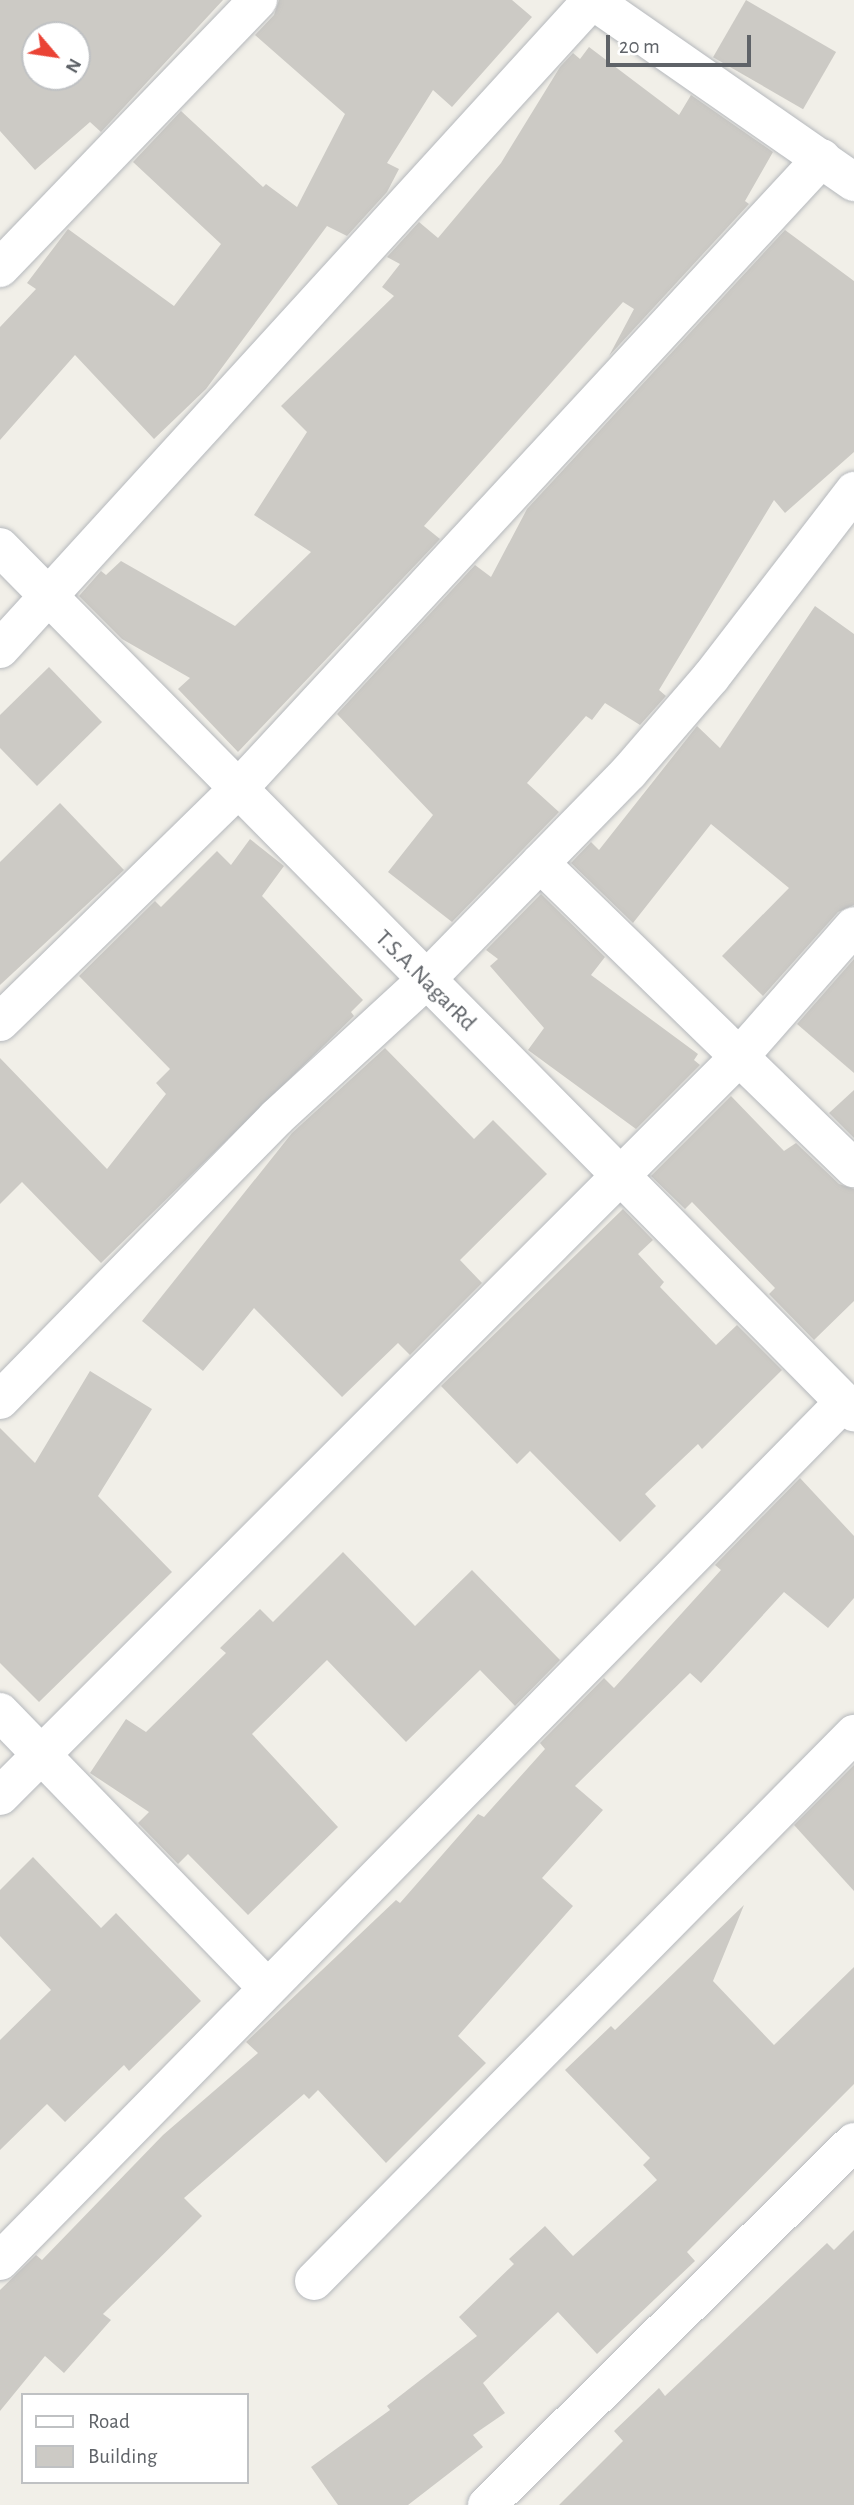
<!DOCTYPE html>
<style>
body{margin:0}
#map{position:relative;width:854px;height:2505px;overflow:hidden;background:#f1efe8;font-family:"Alegreya Sans",sans-serif}
div>[style]{position:absolute}
.building>*{inset:0;background:#cccac5;transform-origin:0 0}
.roads{filter:drop-shadow(0 0 2px #b5b8bc) drop-shadow(0 0 2px #b5b8bc)}
.minor>*{height:38px;margin:-19px;padding:0 19px;transform-origin:19px;border-radius:19px;background:#fff}
span{translate:-50% -50%;white-space:nowrap;text-align:center;line-height:1.15;-webkit-text-stroke:6px #fff;paint-order:stroke}
.street-label{font-size:24px;color:#5f6368}
.legend{position:absolute;left:21px;top:2393px;width:228px;height:91px;box-sizing:border-box;background:#fff;border:2px solid #bfc1c3;margin:0;padding:9px 12px;list-style:none;font-size:21px;color:#5f6368}
.legend li{display:flex;align-items:center;gap:14px;height:35px}
.legend b{width:35px;border:2px solid #bfc1c3}
.north{position:absolute;left:21px;top:21px;width:70px;height:70px;box-sizing:border-box;background:#fff;border:2px solid #bfc1c3;border-radius:50%;rotate:119deg;font-size:19px;font-weight:700;line-height:28px;text-align:center;color:#5f6368}
.north::after{content:'';display:block;margin:auto;width:24px;height:32px;background:#ea4335;clip-path:polygon(50% 0,100% 100%,50% 72%,0 100%)}
.scale{position:absolute;left:606px;top:35px;width:145px;height:32px;box-sizing:border-box;border:4px solid #5f6368;border-top:0;padding-left:9px;font-size:21px;line-height:24px;white-space:nowrap;color:#5f6368;-webkit-text-stroke:5px #fff;paint-order:stroke}
</style>
<div id="map">
<div class="building">
<div style="clip-path:polygon(evenodd,0 0,223px 0,101px 132px,90px 122px,35px 170px,0 131px,0 0,35px 35px,77px 35px,77px 77px,35px 77px,35px 35px)"></div>
<div style="clip-path:polygon(279px 0,512px 0,532px 17px,452px 107px,433px 90px,387px 163px,399px 169px,387px 192px,347px 236px,327px 226px,206px 389px,154px 439px,75px 355px,0 440px,0 327px,36px 289px,27px 283px,68px 229px,174px 306px,221px 244px,133px 162px,181px 111px,263px 187px,266px 184px,297px 207px,345px 114px,255px 35px,274px 15px)"></div>
<div style="left:746px;top:0;width:104px;height:66px;rotate:30deg"></div>
<div style="clip-path:polygon(589px 47px,679px 115px,691px 95px,773px 152px,745px 201px,749px 204px,609px 356px,634px 309px,623px 302px,424px 526px,440px 539px,238px 752px,178px 689px,190px 678px,122px 639px,79px 596px,101px 571px,106px 575px,121px 561px,235px 626px,311px 552px,254px 515px,307px 432px,281px 406px,394px 296px,382px 287px,400px 264px,387px 257px,419px 222px,438px 238px,501px 163px,560px 67px,573px 53px,580px 59px)"></div>
<div style="clip-path:polygon(785px 230px,854px 281px,854px 452px,785px 513px,774px 500px,659px 690px,666px 696px,640px 725px,605px 703px,592px 720px,586px 716px,527px 783px,559px 812px,452px 922px,388px 872px,433px 815px,337px 714px,475px 565px,491px 577px,527px 509px)"></div>
<div style="clip-path:polygon(815px 606px,854px 634px,854px 905px,838px 912px,763px 996px,722px 956px,789px 888px,711px 824px,633px 923px,571px 863px,591px 842px,599px 850px,697px 726px,720px 748px)"></div>
<div style="clip-path:polygon(49px 667px,102px 722px,37px 786px,0 748px,0 715px)"></div>
<div style="clip-path:polygon(60px 803px,124px 870px,0 985px,0 862px)"></div>
<div style="clip-path:polygon(250px 839px,284px 866px,262px 896px,363px 1000px,351px 1012px,354px 1016px,101px 1263px,22px 1182px,0 1204px,0 1058px,107px 1169px,166px 1094px,156px 1083px,170px 1069px,79px 976px,155px 901px,161px 907px,217px 851px,231px 865px)"></div>
<div style="clip-path:polygon(541px 894px,605px 957px,591px 975px,698px 1054px,694px 1060px,700px 1065px,636px 1129px,528px 1050px,544px 1028px,490px 966px,498px 959px,486px 950px)"></div>
<div style="clip-path:polygon(854px 959px,854px 1073px,797px 1024px)"></div>
<div style="clip-path:polygon(385px 1048px,474px 1139px,493px 1120px,547px 1174px,460px 1260px,482px 1283px,410px 1355px,398px 1343px,342px 1397px,254px 1308px,203px 1371px,142px 1321px,292px 1133px)"></div>
<div style="clip-path:polygon(854px 1090px,854px 1138px,829px 1113px)"></div>
<div style="clip-path:polygon(731px 1096px,784px 1151px,796px 1143px,839px 1184px,854px 1189px,854px 1301px,814px 1340px,769px 1294px,775px 1288px,692px 1202px,685px 1209px,651px 1176px)"></div>
<div style="clip-path:polygon(623px 1209px,653px 1240px,638px 1254px,664px 1282px,660px 1287px,716px 1345px,737px 1325px,782px 1370px,702px 1449px,698px 1444px,645px 1494px,656px 1506px,620px 1542px,530px 1451px,517px 1464px,441px 1386px)"></div>
<div style="clip-path:polygon(90px 1371px,152px 1409px,98px 1496px,172px 1572px,39px 1702px,0 1663px,0 1428px,35px 1463px)"></div>
<div style="clip-path:polygon(800px 1478px,854px 1536px,854px 1598px,828px 1628px,784px 1592px,701px 1683px,690px 1673px,575px 1786px,603px 1810px,542px 1878px,573px 1906px,458px 2036px,486px 2063px,386px 2163px,318px 2090px,309px 2099px,304px 2094px,184px 2198px,202px 2216px,103px 2314px,111px 2320px,64px 2373px,45px 2356px,0 2411px,0 2290px,36px 2255px,42px 2260px,163px 2135px,258px 2053px,246px 2042px,396px 1900px,400px 1903px,478px 1814px,484px 1817px,545px 1749px,540px 1743px,604px 1678px,614px 1688px,721px 1570px,715px 1565px)"></div>
<div style="clip-path:polygon(343px 1552px,415px 1626px,472px 1570px,560px 1660px,515px 1706px,480px 1670px,406px 1742px,327px 1660px,252px 1734px,338px 1827px,248px 1915px,188px 1854px,178px 1864px,138px 1823px,149px 1812px,90px 1773px,126px 1719px,146px 1732px,226px 1653px,220px 1648px,260px 1609px,273px 1622px)"></div>
<div style="clip-path:polygon(854px 1765px,854px 1891px,794px 1825px)"></div>
<div style="clip-path:polygon(33px 1857px,101px 1928px,116px 1913px,201px 2001px,129px 2071px,124px 2065px,65px 2122px,47px 2104px,0 2150px,0 2040px,51px 1990px,0 1936px,0 1890px)"></div>
<div style="clip-path:polygon(744px 1905px,713px 1981px,774px 2045px,854px 1967px,854px 2084px,687px 2252px,695px 2261px,597px 2354px,558px 2312px,483px 2383px,505px 2413px,473px 2435px,483px 2447px,408px 2505px,338px 2505px,311px 2467px,390px 2410px,387px 2406px,477px 2336px,459px 2317px,514px 2264px,509px 2259px,545px 2226px,573px 2256px,657px 2180px,643px 2165px,650px 2158px,565px 2070px,611px 2026px,615px 2030px)"></div>
<div style="clip-path:polygon(854px 2230px,854px 2505px,559px 2505px,623px 2441px,614px 2431px,659px 2388px,665px 2396px,827px 2243px,834px 2250px)"></div>
</div>
<div class="roads">
<div class="minor">
<div style="left:592px;top:0;width:319px;rotate:34.8deg"></div>
<div style="left:0;top:268px;width:372px;rotate:-46.1deg"></div>
<div style="left:0;top:547px;width:1216px;rotate:45.37deg"></div>
<div style="left:0;top:649px;width:878px;rotate:-47.63deg"></div>
<div style="left:540px;top:863px;width:438px;rotate:44.2deg"></div>
<div style="left:0;top:1022px;width:332px;rotate:-44.4deg"></div>
<div style="left:237px;top:790px;width:861px;rotate:-47.21deg"></div>
<div style="left:0;top:1400px;width:395px;rotate:-45.6deg"></div>
<div style="left:276px;top:1118px;width:202px;rotate:-42.6deg"></div>
<div style="left:425px;top:981px;width:292px;rotate:-45.7deg"></div>
<div style="left:629px;top:772px;width:125px;rotate:-49.2deg"></div>
<div style="left:711px;top:677px;width:235px;rotate:-52.4deg"></div>
<div style="left:0;top:1712px;width:384px;rotate:45.9deg"></div>
<div style="left:0;top:1796px;width:1045px;rotate:-45deg"></div>
<div style="left:739px;top:1057px;width:174px;rotate:-48.7deg"></div>
<div style="left:0;top:2261px;width:1204px;rotate:-45.5deg"></div>
<div style="left:314px;top:2281px;width:769px;rotate:-45.37deg"></div>
<div style="left:487px;top:2505px;width:516px;rotate:-44.69deg"></div>
</div>
</div>
<div class="street-label">
<span style="left:425px;top:981px;rotate:45deg">T.S.A.NagarRd</span>
</div>
<ul class="legend">
<li><b style="height:9px;background:#fff"></b>Road</li>
<li><b style="height:19px;background:#cccac5"></b>Building</li>
</ul>
<div class="north">N</div>
<div class="scale">20 m</div>
</div>
